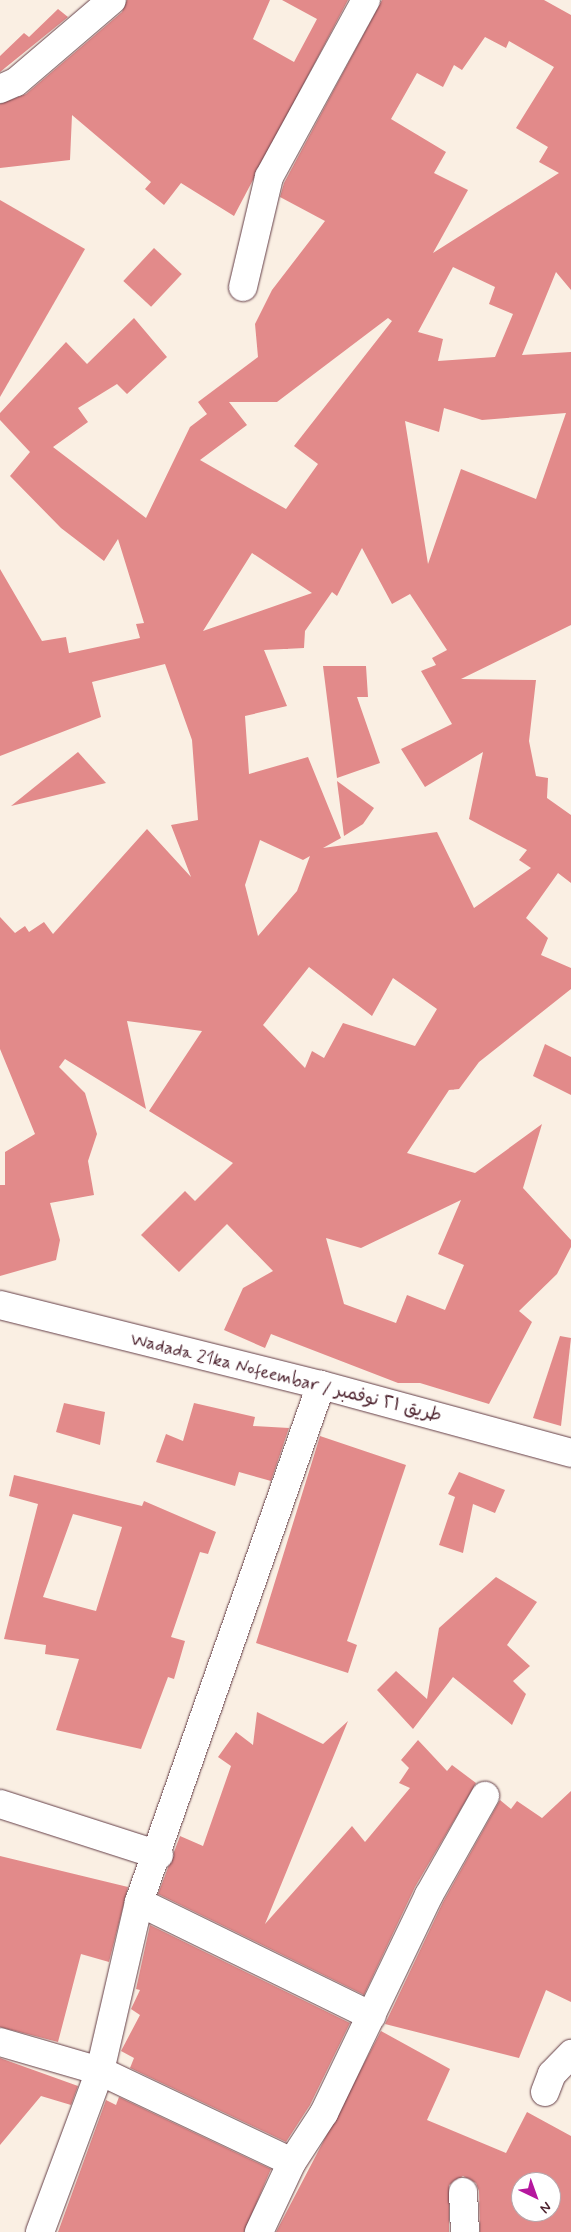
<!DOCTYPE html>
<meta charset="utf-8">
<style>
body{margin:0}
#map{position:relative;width:571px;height:2232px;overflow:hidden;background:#faefe3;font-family:Mynerve,"Playpen Sans Arabic",sans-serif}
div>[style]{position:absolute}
.building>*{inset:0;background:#e28a8a;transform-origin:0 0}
.roads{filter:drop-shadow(0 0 1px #643e47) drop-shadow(0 0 1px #643e47)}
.minor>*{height:28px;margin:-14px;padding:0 14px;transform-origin:14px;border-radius:14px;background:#fff}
span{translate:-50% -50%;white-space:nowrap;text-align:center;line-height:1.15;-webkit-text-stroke:4px #fff;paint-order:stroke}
.street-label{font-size:18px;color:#4a1f2b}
.north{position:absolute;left:511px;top:2172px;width:50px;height:50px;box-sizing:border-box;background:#fff;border:1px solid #b7a5aa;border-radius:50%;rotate:138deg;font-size:14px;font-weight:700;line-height:20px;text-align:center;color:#4a1f2b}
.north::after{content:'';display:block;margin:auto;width:18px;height:22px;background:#b5179e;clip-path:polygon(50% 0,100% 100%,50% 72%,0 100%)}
</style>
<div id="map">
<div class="building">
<div style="clip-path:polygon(127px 0,270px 0,253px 39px,294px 62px,317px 19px,282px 0,348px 0,234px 216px,181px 183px,164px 205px,145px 189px,151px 182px,72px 115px,70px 160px,0 168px,0 104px,26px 94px,122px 12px)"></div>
<div style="clip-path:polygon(evenodd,382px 0,544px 0,571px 15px,571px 290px,556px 272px,522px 355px,571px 352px,571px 625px,461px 679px,536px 680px,529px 741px,536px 776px,548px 778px,547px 798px,571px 815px,571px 883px,558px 873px,526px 918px,548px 938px,541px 955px,571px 968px,571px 989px,479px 1062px,459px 1089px,449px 1090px,407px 1153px,475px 1173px,542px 1124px,523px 1188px,571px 1240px,571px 1247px,557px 1274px,519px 1311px,532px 1322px,489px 1404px,420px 1383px,398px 1383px,271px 1334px,265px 1348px,224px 1330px,243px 1288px,273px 1271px,227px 1224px,179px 1272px,141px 1235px,185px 1191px,195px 1201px,233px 1163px,149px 1111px,202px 1031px,127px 1021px,146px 1109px,65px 1059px,59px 1067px,85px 1093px,97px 1134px,88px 1161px,94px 1195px,50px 1203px,60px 1240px,56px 1260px,0 1276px,0 1185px,5px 1185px,5px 1152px,35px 1134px,0 1049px,0 917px,15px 933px,25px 926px,29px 932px,44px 922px,53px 934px,147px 829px,191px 877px,171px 825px,198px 820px,192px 740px,165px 664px,92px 682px,101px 717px,0 756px,0 569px,42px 641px,66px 637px,69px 653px,140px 638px,136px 624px,144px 623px,118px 539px,104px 561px,61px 528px,10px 476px,30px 452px,0 420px,0 413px,66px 342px,87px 364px,134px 318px,167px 357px,127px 394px,117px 384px,78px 408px,88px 422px,53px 447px,146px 518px,190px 427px,207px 414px,198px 402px,258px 357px,255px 324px,272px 290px,325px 221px,280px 197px,284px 183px,382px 0,485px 37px,506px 48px,509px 41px,554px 67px,516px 128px,548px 147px,539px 162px,559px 173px,433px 253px,468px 190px,434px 173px,446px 152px,391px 119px,417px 73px,443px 87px,454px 65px,462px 70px,485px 37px,382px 0,453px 267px,495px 287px,489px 304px,513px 314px,495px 357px,438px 361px,443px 339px,418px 332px,453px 267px,382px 0,388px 318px,392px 321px,294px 446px,318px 464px,286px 509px,200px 460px,247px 425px,229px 402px,277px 402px,388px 318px,382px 0,444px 408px,482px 420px,566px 413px,536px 499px,461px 469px,428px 564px,405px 421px,439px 432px,444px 408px,382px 0,362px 548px,392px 604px,410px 594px,447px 650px,432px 658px,436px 665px,421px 671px,452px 724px,401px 749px,425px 787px,483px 752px,469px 819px,527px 850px,519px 860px,531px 868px,474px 908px,437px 832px,323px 848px,341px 838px,308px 757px,249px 774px,245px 716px,287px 706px,264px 650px,304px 648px,305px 631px,332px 592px,337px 596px,362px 548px,382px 0,252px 553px,312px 593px,203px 631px,252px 553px,382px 0,260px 840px,303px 860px,310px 856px,297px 891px,258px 936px,245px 885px,260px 840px,382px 0,309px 967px,372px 1016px,393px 978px,437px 1009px,415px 1046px,343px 1023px,324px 1058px,312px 1051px,305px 1068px,263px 1025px,309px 967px,382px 0,461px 1200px,438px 1254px,464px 1265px,445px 1310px,407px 1295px,396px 1323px,344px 1304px,326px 1238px,361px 1248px,461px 1200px)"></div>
<div style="clip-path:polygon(58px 9px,68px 17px,0 72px,0 56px,24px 33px,29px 37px)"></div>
<div style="clip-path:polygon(0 200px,85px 249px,0 397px)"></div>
<div style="left:154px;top:248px;width:38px;height:45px;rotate:43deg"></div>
<div style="clip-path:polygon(323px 666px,366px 666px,368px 697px,357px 697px,380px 763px,337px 778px)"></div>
<div style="clip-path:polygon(78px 752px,106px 783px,11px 806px)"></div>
<div style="clip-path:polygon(337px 781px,374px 808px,363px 824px,344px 836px)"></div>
<div style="clip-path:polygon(545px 1044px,571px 1057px,571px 1095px,533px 1076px)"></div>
<div style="clip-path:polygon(560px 1336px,571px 1338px,561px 1426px,533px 1418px)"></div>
<div style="clip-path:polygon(64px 1403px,105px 1412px,100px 1445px,56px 1432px)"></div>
<div style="clip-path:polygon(194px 1403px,255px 1417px,253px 1426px,289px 1428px,271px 1481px,239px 1472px,235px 1486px,156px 1462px,166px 1434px,183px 1441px)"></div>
<div style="clip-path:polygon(320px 1436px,406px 1465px,347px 1641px,357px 1645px,348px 1673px,256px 1643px)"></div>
<div style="clip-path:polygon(459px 1472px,505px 1490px,495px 1513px,473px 1504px,463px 1553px,439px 1545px,455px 1497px,448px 1494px)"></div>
<div style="clip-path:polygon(evenodd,14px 1475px,142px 1506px,144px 1501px,216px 1532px,208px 1554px,200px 1552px,171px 1637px,185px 1641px,174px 1679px,168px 1677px,141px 1749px,56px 1730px,79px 1659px,45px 1654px,46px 1645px,4px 1639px,38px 1504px,9px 1496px,14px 1475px,73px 1514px,122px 1527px,96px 1611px,43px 1597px,73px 1514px)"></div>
<div style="clip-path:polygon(496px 1577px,537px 1602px,507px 1645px,530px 1666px,513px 1681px,526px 1694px,512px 1725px,453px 1677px,413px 1729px,377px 1690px,396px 1671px,427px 1699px,439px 1628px)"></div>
<div style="clip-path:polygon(257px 1712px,323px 1744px,348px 1721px,265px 1924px,352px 1826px,365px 1842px,410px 1788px,399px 1783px,409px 1768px,401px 1760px,418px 1740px,447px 1771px,452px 1765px,476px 1783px,415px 1887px,364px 1995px,158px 1894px,180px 1836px,203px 1846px,231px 1766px,218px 1757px,236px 1732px,253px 1745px)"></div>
<div style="clip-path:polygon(571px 1791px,571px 2002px,546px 1990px,519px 2058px,385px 2024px,443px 1902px,500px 1800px,511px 1809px,517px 1801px,542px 1818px)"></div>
<div style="clip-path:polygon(0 1856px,128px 1887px,109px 1962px,81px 1954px,58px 2042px,0 2027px)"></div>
<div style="clip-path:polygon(150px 1925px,350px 2023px,310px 2105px,286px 2142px,130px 2068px,134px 2058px,121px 2051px,140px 2015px,131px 2009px,140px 1990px,136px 1989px)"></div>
<div style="clip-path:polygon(evenodd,381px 2031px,450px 2069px,427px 2120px,506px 2153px,527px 2112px,571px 2136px,571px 2232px,480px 2232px,479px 2191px,476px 2183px,463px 2176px,449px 2185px,449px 2232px,276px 2232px,381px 2031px,521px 2182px,551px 2182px,551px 2212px,521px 2212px,521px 2182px)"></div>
<div style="clip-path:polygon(0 2058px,78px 2086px,71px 2105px,41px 2096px,0 2145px)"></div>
<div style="clip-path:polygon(119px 2097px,271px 2169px,244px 2232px,58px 2232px,106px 2100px,116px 2105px)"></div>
</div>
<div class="roads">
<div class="minor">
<div style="left:0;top:89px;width:17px;rotate:-24deg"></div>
<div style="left:16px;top:82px;width:126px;rotate:-40.5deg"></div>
<div style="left:243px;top:287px;width:113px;rotate:-76.7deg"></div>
<div style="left:269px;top:177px;width:202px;rotate:-61.3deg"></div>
<div style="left:0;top:1305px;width:331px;rotate:14deg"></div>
<div style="left:321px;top:1385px;width:259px;rotate:15.2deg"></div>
<div style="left:0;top:1804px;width:167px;rotate:17.8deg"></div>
<div style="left:139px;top:1902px;width:259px;rotate:26.1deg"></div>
<div style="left:0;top:2042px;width:104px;rotate:16.2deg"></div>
<div style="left:100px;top:2071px;width:212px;rotate:25.4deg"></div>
<div style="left:545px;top:2092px;width:19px;rotate:-69deg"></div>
<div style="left:552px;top:2074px;width:28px;rotate:-46deg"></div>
<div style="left:463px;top:2192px;width:40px;rotate:87.1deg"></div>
<div style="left:40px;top:2232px;width:172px;rotate:-69.6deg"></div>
<div style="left:100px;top:2071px;width:173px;rotate:-77deg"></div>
<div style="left:139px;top:1902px;width:548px;rotate:-70.61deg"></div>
<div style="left:259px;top:2232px;width:77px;rotate:-64.8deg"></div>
<div style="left:292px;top:2162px;width:59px;rotate:-56.9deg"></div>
<div style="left:324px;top:2113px;width:242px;rotate:-64.3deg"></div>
<div style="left:429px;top:1895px;width:114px;rotate:-60.5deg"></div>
</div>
</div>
<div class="street-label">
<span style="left:286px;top:1378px;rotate:14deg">Wadada 21ka Nofeembar / طريق ٢١ نوفمبر</span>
</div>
<div class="north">N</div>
</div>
